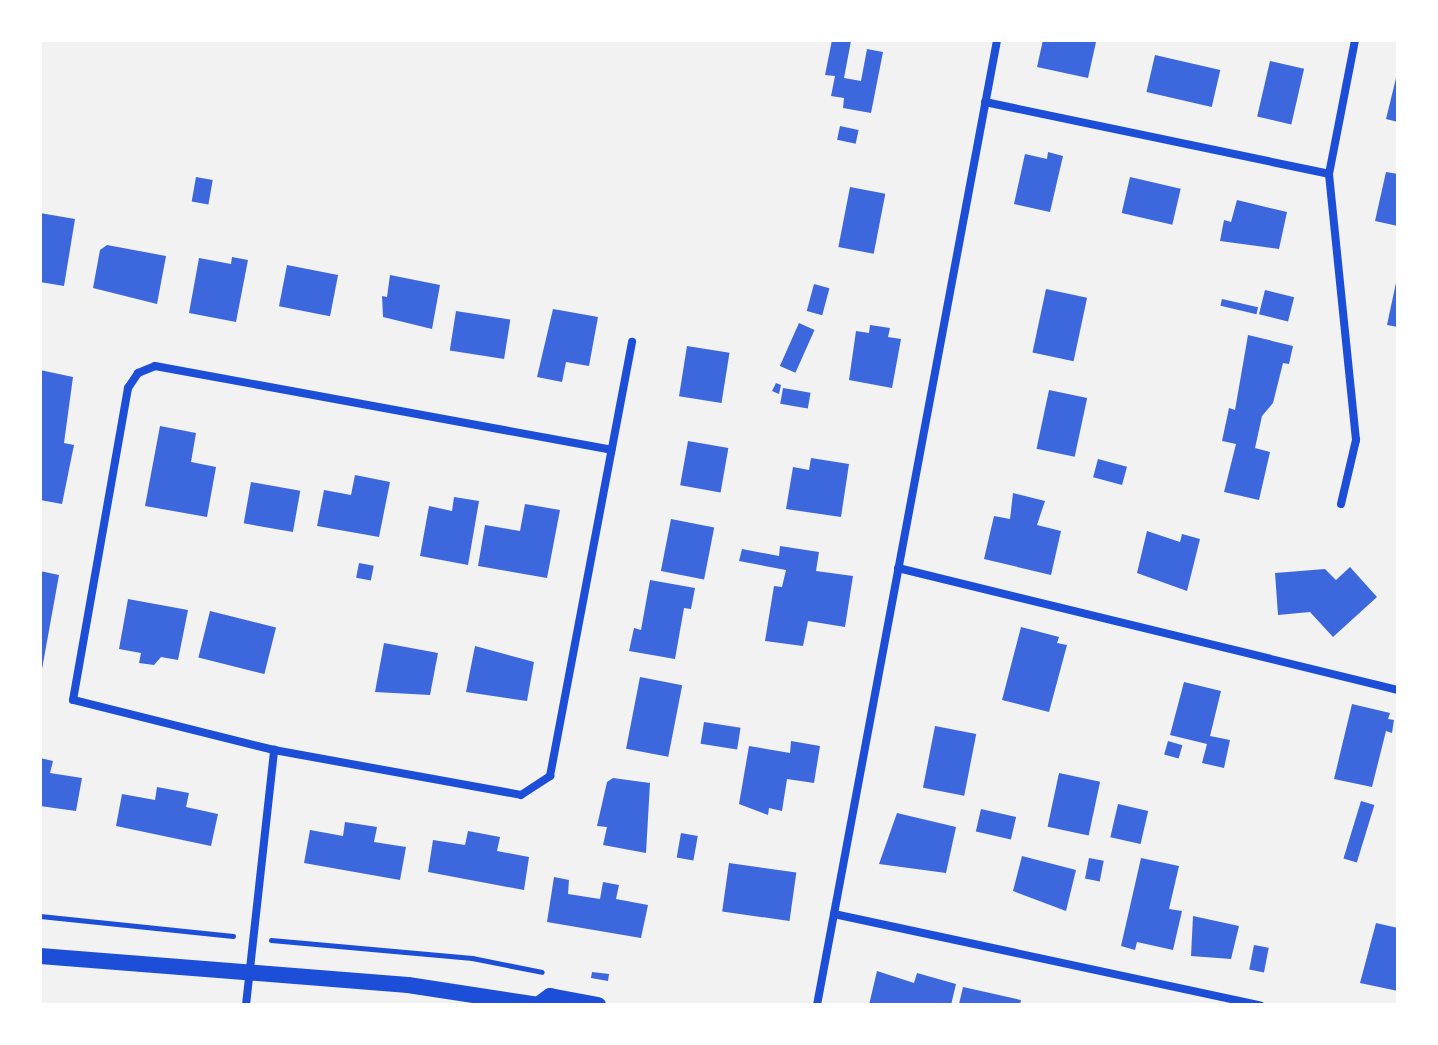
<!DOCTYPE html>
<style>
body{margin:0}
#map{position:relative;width:1438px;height:1045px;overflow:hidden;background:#f2f2f2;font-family:Karla,sans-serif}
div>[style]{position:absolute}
.building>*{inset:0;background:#3d67dc;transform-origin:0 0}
.path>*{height:5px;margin:-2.5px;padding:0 2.5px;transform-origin:2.5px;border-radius:2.5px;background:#1d4ed8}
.minor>*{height:8px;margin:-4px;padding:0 4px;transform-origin:4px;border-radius:4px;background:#1d4ed8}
.secondary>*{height:16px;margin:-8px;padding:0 8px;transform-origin:8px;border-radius:8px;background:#1d4ed8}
span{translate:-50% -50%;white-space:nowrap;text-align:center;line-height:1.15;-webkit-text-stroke:7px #fff;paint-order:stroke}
.frame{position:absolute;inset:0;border:42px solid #fff;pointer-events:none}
</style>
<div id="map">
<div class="building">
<div style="clip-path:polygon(832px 40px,851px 41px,844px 78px,861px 81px,867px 49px,883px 52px,871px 113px,843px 108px,844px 98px,831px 96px,835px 76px,825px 75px)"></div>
<div style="clip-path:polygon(1043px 40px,1096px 42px,1088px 78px,1037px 67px)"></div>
<div style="left:1155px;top:55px;width:67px;height:38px;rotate:13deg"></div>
<div style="left:1270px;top:61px;width:35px;height:57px;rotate:13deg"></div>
<div style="clip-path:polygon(1398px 70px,1398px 122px,1386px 119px)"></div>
<div style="left:840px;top:126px;width:19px;height:14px;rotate:12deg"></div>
<div style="clip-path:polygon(1048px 152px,1063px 156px,1050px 212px,1014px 204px,1025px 154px,1047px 159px)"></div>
<div style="clip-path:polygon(1386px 172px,1398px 174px,1398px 226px,1375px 221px)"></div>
<div style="left:196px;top:177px;width:17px;height:25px;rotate:10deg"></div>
<div style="left:1130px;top:177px;width:52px;height:37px;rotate:13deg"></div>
<div style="left:850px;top:187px;width:36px;height:61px;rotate:11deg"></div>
<div style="clip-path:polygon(1237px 200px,1287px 212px,1279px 249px,1220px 241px,1224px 220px,1231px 222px)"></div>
<div style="clip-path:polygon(40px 213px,75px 219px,64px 286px,40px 282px)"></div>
<div style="clip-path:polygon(107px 245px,166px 256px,157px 304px,93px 288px,100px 250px)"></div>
<div style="clip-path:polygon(232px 257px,248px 260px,236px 322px,189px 313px,199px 258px,231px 264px)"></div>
<div style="left:287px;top:265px;width:52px;height:42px;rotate:11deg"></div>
<div style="clip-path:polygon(390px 275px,440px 285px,432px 329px,383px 317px,382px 296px,387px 297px)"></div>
<div style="clip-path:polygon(1397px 278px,1398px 279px,1398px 327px,1387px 325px)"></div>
<div style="left:814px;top:284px;width:16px;height:28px;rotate:15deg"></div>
<div style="left:1046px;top:289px;width:42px;height:65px;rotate:12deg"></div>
<div style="left:1265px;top:290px;width:30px;height:25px;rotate:14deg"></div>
<div style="left:1222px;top:299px;width:37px;height:7px;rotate:13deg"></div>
<div style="clip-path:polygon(553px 309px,598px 317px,589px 366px,566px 362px,562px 382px,537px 377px)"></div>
<div style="left:456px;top:311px;width:55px;height:40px;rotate:9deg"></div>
<div style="left:799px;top:323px;width:17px;height:47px;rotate:24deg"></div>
<div style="clip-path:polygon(870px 325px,890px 328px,888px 337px,901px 339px,892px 388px,849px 380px,856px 331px,869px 333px)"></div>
<div style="clip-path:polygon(1248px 335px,1293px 346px,1289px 364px,1283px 363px,1273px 403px,1262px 416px,1255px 448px,1270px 452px,1259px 500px,1224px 492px,1236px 444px,1222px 441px,1229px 408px,1235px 410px)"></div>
<div style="left:687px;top:346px;width:43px;height:51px;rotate:9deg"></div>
<div style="clip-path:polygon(40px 370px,73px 377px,64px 443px,74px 445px,62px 504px,40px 500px)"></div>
<div style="clip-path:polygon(776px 383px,781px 385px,779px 394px,772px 391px)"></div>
<div style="left:783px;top:388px;width:28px;height:16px;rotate:10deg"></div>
<div style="left:1049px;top:390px;width:39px;height:60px;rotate:12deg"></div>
<div style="clip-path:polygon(160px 426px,196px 433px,191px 462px,216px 467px,207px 517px,145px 506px)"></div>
<div style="left:688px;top:441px;width:41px;height:45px;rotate:10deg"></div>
<div style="clip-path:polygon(811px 458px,849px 464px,841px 517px,786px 509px,793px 467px,809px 470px)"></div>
<div style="left:1098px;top:459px;width:30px;height:19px;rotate:15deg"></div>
<div style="clip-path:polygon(355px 475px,390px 482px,379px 537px,317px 526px,324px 490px,351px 495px)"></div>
<div style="left:251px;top:482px;width:50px;height:42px;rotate:10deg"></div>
<div style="clip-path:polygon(1013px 493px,1045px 501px,1037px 525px,1061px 531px,1051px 575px,984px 559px,994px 516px,1010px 519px)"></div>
<div style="clip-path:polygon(454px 497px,479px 501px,468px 565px,420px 556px,429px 506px,452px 511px)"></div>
<div style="clip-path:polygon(525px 504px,560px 510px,547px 578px,478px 566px,485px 525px,520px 531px)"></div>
<div style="left:671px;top:519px;width:44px;height:53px;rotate:11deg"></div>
<div style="clip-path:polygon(1147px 531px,1180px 542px,1182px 534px,1200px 539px,1187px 591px,1137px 573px)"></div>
<div style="clip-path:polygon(780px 546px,819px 552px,816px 571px,853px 576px,845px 627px,808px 621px,803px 646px,765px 641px,774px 586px,782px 587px,786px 570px,739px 561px,742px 549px,779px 556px)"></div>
<div style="left:359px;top:563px;width:15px;height:15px;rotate:11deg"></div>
<div style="clip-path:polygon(1350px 567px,1377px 597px,1333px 637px,1310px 612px,1278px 615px,1275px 573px,1325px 569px,1336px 580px)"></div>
<div style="clip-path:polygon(40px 571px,59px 575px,42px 669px,40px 669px)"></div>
<div style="clip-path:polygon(650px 580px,695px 588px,691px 609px,684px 608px,675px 659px,629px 651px,634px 628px,641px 630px)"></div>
<div style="clip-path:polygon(128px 599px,188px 610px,178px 660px,161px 657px,154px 665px,139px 663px,141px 653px,119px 649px)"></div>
<div style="left:210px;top:611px;width:68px;height:48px;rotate:14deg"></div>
<div style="clip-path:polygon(1021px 627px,1059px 637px,1057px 643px,1067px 645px,1049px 712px,1002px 700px)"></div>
<div style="clip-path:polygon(384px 643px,438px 653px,430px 695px,375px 692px)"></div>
<div style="clip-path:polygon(475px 646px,534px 662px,527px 701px,466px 692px)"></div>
<div style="left:640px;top:677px;width:43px;height:73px;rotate:11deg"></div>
<div style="clip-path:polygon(1184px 682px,1221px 691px,1210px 736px,1230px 740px,1224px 768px,1202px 763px,1207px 744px,1170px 735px)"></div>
<div style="clip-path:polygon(1352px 704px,1390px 713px,1388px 719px,1394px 720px,1392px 733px,1386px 731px,1372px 787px,1334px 779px)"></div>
<div style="left:704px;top:722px;width:37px;height:22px;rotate:9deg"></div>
<div style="left:935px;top:726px;width:42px;height:63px;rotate:11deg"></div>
<div style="clip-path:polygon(791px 741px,820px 746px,814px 783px,787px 779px,782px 811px,769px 808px,768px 815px,739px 804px,749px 746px,790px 753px)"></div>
<div style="left:1168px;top:741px;width:15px;height:14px;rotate:16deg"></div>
<div style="clip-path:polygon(40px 758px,53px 761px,50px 773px,82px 778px,76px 811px,40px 806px)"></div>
<div style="left:1059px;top:773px;width:42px;height:55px;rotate:12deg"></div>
<div style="clip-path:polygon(613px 778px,650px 783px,646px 853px,603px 845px,607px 827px,597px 826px,607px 782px)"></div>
<div style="clip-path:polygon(157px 787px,189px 793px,186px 807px,218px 814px,211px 846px,116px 826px,122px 794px,155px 800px)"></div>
<div style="left:1361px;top:801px;width:14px;height:60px;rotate:17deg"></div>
<div style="left:1118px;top:804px;width:31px;height:34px;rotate:13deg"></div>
<div style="left:981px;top:809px;width:36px;height:23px;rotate:13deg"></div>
<div style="clip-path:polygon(897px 813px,956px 827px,946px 873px,879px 864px)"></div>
<div style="clip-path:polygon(345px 822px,377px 827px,374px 842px,406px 847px,400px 880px,304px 863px,310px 830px,343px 836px)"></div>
<div style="clip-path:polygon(468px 831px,500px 837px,497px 851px,529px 857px,524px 890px,428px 872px,433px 840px,465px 845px)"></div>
<div style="left:681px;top:833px;width:17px;height:25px;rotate:10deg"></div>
<div style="clip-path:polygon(1022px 856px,1076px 870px,1066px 911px,1013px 891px)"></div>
<div style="left:1089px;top:858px;width:15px;height:21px;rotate:11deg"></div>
<div style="clip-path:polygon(1141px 858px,1179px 866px,1169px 909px,1182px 911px,1173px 950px,1137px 942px,1135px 950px,1121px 946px)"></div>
<div style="left:729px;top:863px;width:68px;height:49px;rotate:8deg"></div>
<div style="clip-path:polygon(554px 877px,569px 880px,568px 894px,600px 899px,603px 882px,619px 885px,616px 899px,648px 905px,641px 938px,547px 922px)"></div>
<div style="clip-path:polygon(1193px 916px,1239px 926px,1231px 959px,1191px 956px)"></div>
<div style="clip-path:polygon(1376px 923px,1398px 928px,1398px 991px,1360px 983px)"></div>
<div style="left:1254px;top:945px;width:15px;height:25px;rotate:11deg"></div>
<div style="clip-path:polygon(877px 971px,914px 983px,917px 973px,956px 984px,951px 1005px,869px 1005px)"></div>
<div style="clip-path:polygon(592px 972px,609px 974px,608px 981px,591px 978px)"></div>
<div style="clip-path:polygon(963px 987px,1021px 1000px,1020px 1005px,959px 1004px)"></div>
</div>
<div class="path">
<div style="left:40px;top:916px;width:194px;rotate:5.9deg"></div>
<div style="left:271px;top:940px;width:202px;rotate:5.1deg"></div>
<div style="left:472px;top:958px;width:71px;rotate:11.3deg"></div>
</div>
<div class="minor">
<div style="left:985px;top:102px;width:351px;rotate:11.8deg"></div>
<div style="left:1341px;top:504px;width:66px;rotate:-76.8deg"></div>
<div style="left:1356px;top:440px;width:267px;rotate:-95.8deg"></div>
<div style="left:1329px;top:174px;width:136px;rotate:-79deg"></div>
<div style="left:898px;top:568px;width:515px;rotate:13.71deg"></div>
<div style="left:274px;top:750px;width:207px;rotate:-166deg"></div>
<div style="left:73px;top:700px;width:317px;rotate:-80deg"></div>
<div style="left:128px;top:388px;width:18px;rotate:-56deg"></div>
<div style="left:138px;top:373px;width:18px;rotate:-22deg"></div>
<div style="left:155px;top:366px;width:464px;rotate:10.4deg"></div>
<div style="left:834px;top:914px;width:436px;rotate:12.1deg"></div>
<div style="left:246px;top:1005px;width:257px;rotate:-83.7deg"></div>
<div style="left:274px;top:750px;width:251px;rotate:10.3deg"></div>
<div style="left:521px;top:795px;width:35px;rotate:-33deg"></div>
<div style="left:550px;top:776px;width:442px;rotate:-79.3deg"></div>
<div style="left:817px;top:1005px;width:982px;rotate:-79.43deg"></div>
</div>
<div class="secondary">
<div style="left:40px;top:956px;width:369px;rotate:4.5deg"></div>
<div style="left:408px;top:985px;width:132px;rotate:8.7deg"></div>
<div style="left:538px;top:1005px;width:15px;rotate:-37deg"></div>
<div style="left:550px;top:996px;width:49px;rotate:10.6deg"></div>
</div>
<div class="frame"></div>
</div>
